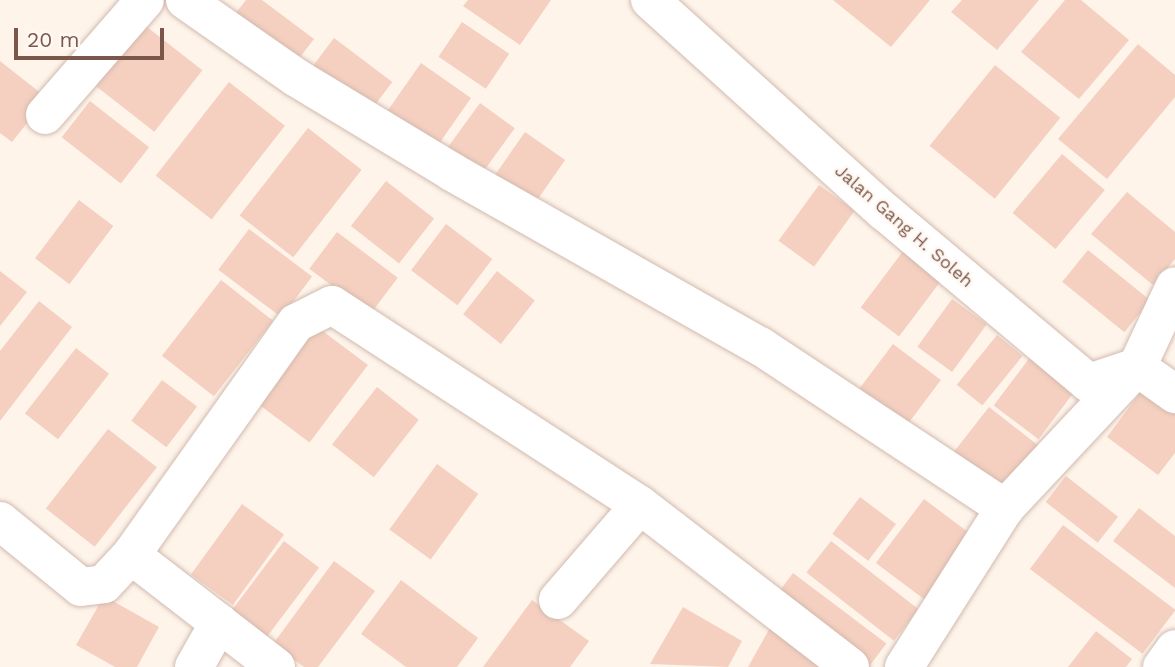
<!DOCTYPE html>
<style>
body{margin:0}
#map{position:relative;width:1175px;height:667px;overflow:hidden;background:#fef4ea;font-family:"Work Sans",sans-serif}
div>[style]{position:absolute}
.building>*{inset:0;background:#f5d0c0;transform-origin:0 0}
.roads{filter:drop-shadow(0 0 2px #d2baae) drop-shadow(0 0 2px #d2baae)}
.minor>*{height:38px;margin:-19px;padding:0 19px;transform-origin:19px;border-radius:19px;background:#fff}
span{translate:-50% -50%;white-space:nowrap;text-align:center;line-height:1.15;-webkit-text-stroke:5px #fff8f2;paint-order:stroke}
.street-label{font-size:18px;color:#7b574b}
.scale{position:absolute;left:14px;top:28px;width:150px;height:32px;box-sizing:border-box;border:4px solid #7b574b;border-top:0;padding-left:9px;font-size:21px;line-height:24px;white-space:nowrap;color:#7b574b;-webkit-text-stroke:5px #fff8f2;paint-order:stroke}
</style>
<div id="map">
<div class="building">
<div style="clip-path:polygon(246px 0,262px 0,314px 39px,290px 70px,228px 23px)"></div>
<div style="clip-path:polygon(468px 0,551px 0,520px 45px,463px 6px)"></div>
<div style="clip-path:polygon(833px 0,930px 0,891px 47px)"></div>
<div style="clip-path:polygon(962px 0,1039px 0,997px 50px,951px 12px)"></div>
<div style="clip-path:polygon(1065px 0,1081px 0,1129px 40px,1079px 99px,1021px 52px)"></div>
<div style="left:133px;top:16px;width:88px;height:78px;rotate:38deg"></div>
<div style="left:462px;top:22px;width:57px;height:42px;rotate:34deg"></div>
<div style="left:334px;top:38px;width:73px;height:36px;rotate:37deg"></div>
<div style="clip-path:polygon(1138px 44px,1175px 75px,1175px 97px,1107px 179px,1058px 139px)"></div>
<div style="clip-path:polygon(0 61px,47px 98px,12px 142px,0 133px)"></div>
<div style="left:421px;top:63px;width:61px;height:65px;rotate:35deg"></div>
<div style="left:995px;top:65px;width:84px;height:104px;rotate:39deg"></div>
<div style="left:229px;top:82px;width:71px;height:119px;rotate:38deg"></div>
<div style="left:90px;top:101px;width:75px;height:46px;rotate:38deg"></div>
<div style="left:480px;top:103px;width:43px;height:63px;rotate:36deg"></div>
<div style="left:308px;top:128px;width:68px;height:111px;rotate:38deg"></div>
<div style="left:525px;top:132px;width:49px;height:67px;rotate:35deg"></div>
<div style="left:1062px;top:154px;width:56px;height:77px;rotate:40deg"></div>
<div style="left:386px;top:181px;width:61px;height:57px;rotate:38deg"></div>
<div style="left:819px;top:185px;width:44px;height:69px;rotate:36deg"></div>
<div style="clip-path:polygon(1127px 192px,1175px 232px,1175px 259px,1153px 285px,1091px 234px)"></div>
<div style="left:79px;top:200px;width:43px;height:73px;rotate:37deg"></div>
<div style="left:446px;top:224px;width:58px;height:58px;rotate:37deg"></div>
<div style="left:249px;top:229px;width:79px;height:51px;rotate:37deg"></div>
<div style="left:337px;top:232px;width:76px;height:46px;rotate:37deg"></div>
<div style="left:907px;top:246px;width:48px;height:77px;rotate:37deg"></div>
<div style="left:1088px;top:250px;width:80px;height:41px;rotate:39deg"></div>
<div style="clip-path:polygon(0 271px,27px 292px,0 326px)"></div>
<div style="left:497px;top:271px;width:48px;height:55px;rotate:38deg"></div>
<div style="left:221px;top:280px;width:66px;height:96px;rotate:38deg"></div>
<div style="left:952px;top:299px;width:43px;height:59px;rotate:36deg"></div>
<div style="clip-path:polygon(39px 301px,72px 327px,0 421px,0 351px)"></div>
<div style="left:316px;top:326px;width:65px;height:97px;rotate:37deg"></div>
<div style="left:997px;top:335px;width:33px;height:64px;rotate:39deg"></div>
<div style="left:893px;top:344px;width:60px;height:62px;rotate:37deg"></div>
<div style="left:76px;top:348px;width:42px;height:83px;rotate:38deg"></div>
<div style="left:1031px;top:356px;width:56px;height:62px;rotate:37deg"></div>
<div style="left:162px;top:380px;width:44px;height:51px;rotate:37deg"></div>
<div style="left:377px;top:387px;width:53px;height:73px;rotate:38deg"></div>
<div style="clip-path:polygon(1142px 390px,1175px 414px,1175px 453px,1158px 475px,1107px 437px)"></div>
<div style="left:989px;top:407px;width:65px;height:62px;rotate:38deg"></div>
<div style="left:108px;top:429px;width:62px;height:101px;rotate:38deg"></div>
<div style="left:437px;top:464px;width:51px;height:81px;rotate:36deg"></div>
<div style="left:1066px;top:476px;width:66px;height:33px;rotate:38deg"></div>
<div style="left:860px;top:497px;width:45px;height:46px;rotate:37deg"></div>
<div style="left:924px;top:499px;width:65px;height:80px;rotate:37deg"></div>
<div style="left:242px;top:504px;width:52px;height:87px;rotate:36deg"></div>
<div style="clip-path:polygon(1139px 508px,1175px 536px,1175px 588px,1113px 541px)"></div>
<div style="left:1063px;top:525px;width:141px;height:55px;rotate:37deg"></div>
<div style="left:284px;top:541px;width:44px;height:97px;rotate:37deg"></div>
<div style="left:831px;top:541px;width:111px;height:40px;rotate:38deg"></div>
<div style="clip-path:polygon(334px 561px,375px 591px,318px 667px,304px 667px,273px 644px)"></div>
<div style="left:793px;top:573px;width:117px;height:29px;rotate:37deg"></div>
<div style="clip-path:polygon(401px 580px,478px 638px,457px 667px,406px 667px,361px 634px)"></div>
<div style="clip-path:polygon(104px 596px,159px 627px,137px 667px,115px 667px,76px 645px)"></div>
<div style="clip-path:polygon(532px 600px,589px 641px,570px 667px,483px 667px)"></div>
<div style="clip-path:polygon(683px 607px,742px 641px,728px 667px,650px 664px)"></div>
<div style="clip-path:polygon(771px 626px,820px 667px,748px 667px)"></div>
<div style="clip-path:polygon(1096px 631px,1132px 659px,1126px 667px,1068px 667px)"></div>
</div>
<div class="roads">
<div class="minor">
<div style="left:185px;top:0;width:136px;rotate:34.9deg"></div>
<div style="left:297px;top:78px;width:181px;rotate:31.2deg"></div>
<div style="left:452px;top:172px;width:354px;rotate:29.5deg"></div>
<div style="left:760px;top:346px;width:294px;rotate:33.5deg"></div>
<div style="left:650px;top:0;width:316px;rotate:42.1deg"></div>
<div style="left:885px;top:212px;width:266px;rotate:40deg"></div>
<div style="left:1089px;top:383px;width:51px;rotate:-18.4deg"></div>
<div style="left:1137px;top:367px;width:47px;rotate:35.4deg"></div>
<div style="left:45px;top:115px;width:152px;rotate:-49deg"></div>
<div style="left:0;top:521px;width:104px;rotate:39.2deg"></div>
<div style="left:81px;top:587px;width:23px;rotate:-7deg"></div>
<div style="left:104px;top:584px;width:40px;rotate:-47deg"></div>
<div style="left:131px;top:555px;width:285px;rotate:-54.6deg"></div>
<div style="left:296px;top:323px;width:40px;rotate:-26.6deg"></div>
<div style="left:332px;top:305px;width:367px;rotate:33deg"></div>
<div style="left:640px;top:505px;width:265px;rotate:37.6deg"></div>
<div style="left:131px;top:555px;width:111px;rotate:37.7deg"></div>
<div style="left:558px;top:600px;width:125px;rotate:-49.2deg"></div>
<div style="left:194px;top:667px;width:51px;rotate:-60.4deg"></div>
<div style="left:219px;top:623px;width:72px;rotate:37.7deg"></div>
<div style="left:904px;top:667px;width:188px;rotate:-57.6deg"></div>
<div style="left:1005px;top:508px;width:193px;rotate:-46.9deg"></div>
<div style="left:1137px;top:367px;width:89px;rotate:-64.9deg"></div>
<div style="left:1162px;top:667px;width:22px;rotate:-54deg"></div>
</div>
</div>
<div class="street-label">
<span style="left:904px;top:226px;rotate:41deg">Jalan Gang H. Soleh</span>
</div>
<div class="scale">20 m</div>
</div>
